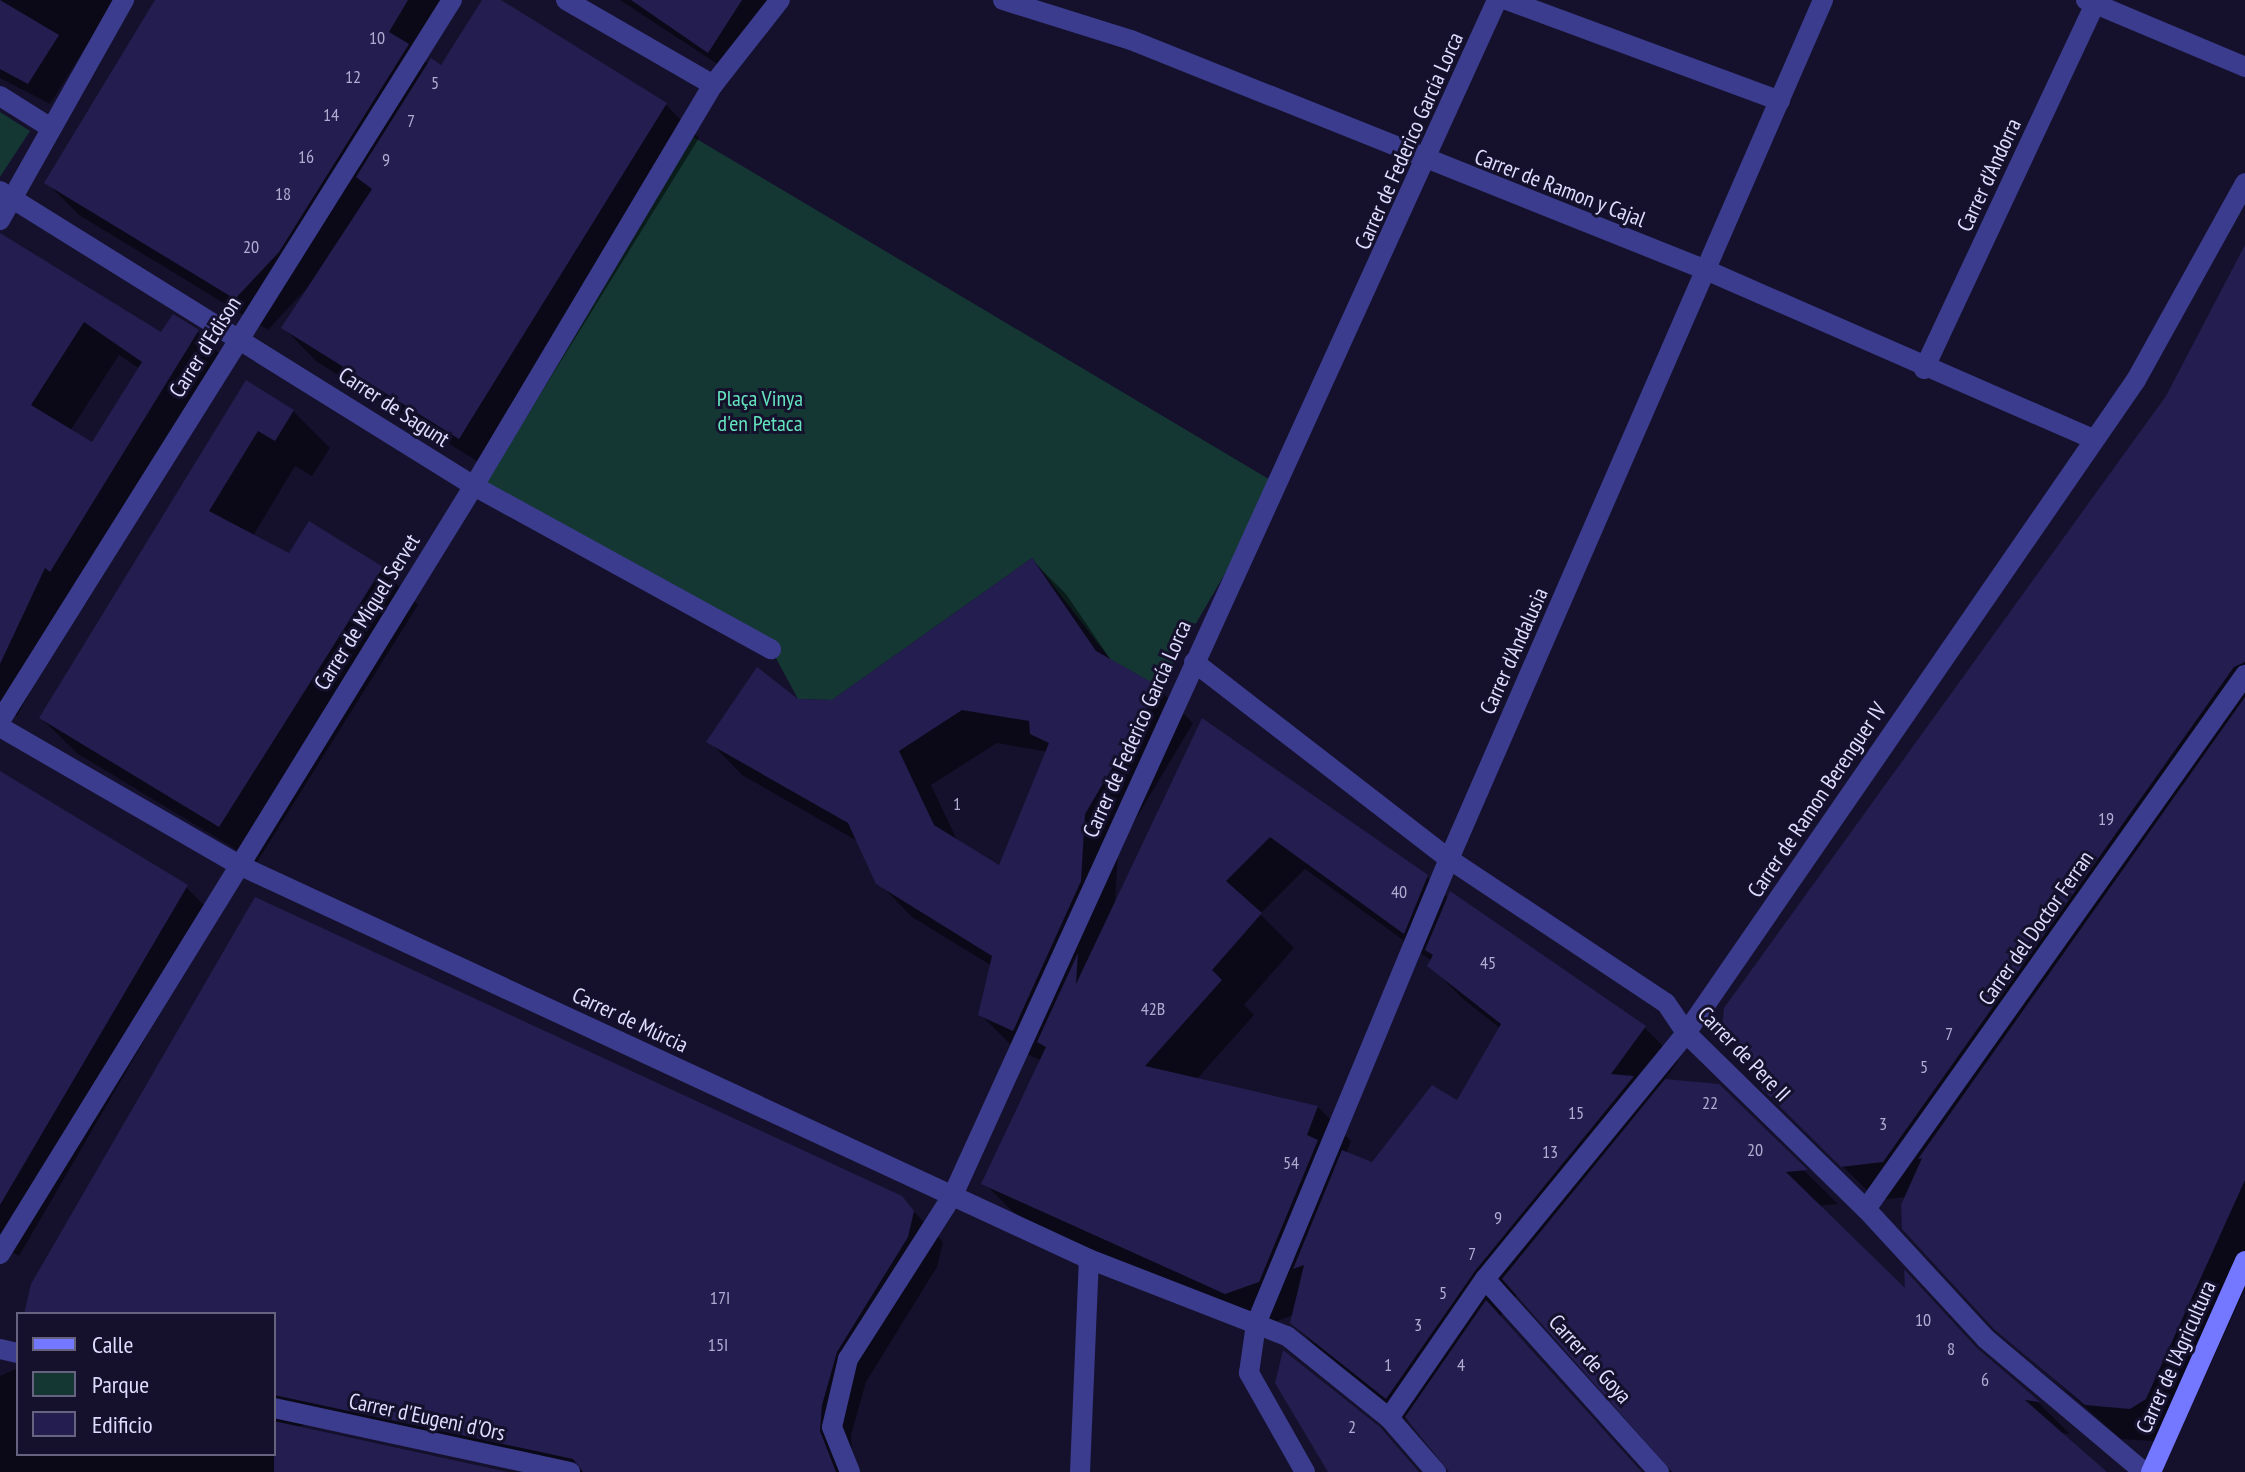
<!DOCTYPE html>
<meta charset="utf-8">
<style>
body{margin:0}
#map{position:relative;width:2245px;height:1472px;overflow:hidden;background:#15112d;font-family:"PT Sans Narrow",sans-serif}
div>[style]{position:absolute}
.green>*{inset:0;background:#143734}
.shadow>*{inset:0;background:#0007}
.building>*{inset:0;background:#241d4f}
.lane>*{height:20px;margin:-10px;padding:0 10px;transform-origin:10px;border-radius:10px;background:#3b3c8d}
.street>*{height:20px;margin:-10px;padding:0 10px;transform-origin:10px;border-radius:10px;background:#3b3c8d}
.secondary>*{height:20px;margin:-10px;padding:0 10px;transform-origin:10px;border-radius:10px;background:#7477ff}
span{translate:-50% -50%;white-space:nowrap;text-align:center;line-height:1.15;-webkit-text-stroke:6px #15112d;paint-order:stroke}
.number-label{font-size:18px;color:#b0add3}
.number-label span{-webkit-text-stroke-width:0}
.street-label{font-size:22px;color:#dfddff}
.park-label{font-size:22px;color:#64e4be}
.legend{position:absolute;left:16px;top:1312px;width:260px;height:144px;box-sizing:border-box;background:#15112d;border:2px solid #666381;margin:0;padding:10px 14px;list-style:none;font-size:24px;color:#dfddff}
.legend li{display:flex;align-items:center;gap:16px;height:40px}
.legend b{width:40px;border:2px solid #666381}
</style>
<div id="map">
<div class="green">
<div style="clip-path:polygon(0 112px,30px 131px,0 177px)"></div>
<div style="clip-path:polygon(685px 132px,1277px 484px,1159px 687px,1110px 659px,1032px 558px,832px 700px,798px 699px,771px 649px,478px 479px)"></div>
</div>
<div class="shadow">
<div style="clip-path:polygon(1px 0,115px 0,50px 104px,0 78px)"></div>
<div style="clip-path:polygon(158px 0,459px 0,422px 61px,442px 67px,484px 0,497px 0,666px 105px,699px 138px,493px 471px,316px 361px,283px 327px,306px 289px,268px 330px,79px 215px,47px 183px)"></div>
<div style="clip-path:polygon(620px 0,775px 0,728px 71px)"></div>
<div style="clip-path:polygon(2245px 246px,2245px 1289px,2179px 1433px,2165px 1442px,2121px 1439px,1996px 1328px,1907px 1197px,1877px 1200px,1765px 1090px,1781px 1091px,2168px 397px)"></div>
<div style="clip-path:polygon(evenodd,0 257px,162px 335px,197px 331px,232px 366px,85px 605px,80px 601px,17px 716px,0 705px,0 257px,119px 355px,140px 369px,92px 445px,70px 431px,119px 355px)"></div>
<div style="clip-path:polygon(247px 383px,293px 411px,330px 448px,312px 476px,295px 466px,253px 536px,290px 556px,381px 569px,418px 605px,257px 862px,78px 754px,41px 718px)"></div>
<div style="clip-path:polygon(evenodd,1032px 560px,1066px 594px,1113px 663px,1159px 689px,1193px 723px,1118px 849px,1115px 905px,1202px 721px,1427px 877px,1449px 899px,1644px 1027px,1678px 1061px,1664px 1081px,1718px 1086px,1838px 1204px,1817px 1206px,1907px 1293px,2039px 1403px,2070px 1434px,2060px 1433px,2103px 1472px,1670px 1472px,1671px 1463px,1518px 1293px,1500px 1317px,1642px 1472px,1450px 1472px,1419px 1430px,1326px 1357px,1292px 1322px,1294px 1315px,1260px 1327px,1018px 1217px,984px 1183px,1042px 1061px,1014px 1048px,980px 1014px,992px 966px,912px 917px,878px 882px,859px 842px,742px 775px,709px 741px,797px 701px,833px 702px,1032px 560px,997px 743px,1048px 752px,1000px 867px,958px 842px,931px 785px,997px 743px,1032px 560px,1305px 869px,1432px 961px,1429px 965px,1463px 999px,1501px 1029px,1457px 1103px,1373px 1164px,1346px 1154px,1351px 1141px,1318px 1107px,1196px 1080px,1254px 1015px,1244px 1005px,1294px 948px,1260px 914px,1305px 869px)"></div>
<div style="clip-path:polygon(0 773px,186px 887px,216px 917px,19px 1256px,0 1245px)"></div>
<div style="clip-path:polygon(901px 1198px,943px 1242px,937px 1267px,866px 1382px,851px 1435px,853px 1472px,529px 1472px,307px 1424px,295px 1428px,499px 1472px,0 1472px,0 1376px,18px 1368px,18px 1454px,274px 1454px,274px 1314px,26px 1314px)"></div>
</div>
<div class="building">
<div style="clip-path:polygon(0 0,59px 35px,28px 84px,0 69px)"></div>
<div style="clip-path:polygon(155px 0,408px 0,389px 32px,409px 44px,279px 252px,235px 299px,44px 183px)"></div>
<div style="clip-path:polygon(482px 0,501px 0,667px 103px,459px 439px,281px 328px,372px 189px,356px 177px,431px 58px,441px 65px)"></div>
<div style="clip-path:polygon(631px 0,742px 0,708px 53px)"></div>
<div style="clip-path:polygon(evenodd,0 233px,161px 332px,173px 314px,199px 330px,50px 572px,45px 568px,0 664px,0 233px,84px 322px,142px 362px,92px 442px,31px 405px,84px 322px)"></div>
<div style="clip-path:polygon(2245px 245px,2245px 662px,2234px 667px,1883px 1162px,1841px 1167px,1760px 1087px,1776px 1089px,1722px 1030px,1724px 1008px,2166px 396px)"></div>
<div style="clip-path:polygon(246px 380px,294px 410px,275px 441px,258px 431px,209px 511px,289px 553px,309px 521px,383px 567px,219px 827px,39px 718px)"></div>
<div style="clip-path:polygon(evenodd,1032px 558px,1096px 651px,1160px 687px,1085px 814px,1081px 881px,1013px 1031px,978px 1015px,992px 956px,876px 884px,848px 823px,706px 742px,757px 667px,798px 699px,832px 700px,1032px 558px,962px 710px,1029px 721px,1030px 734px,1049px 743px,999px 865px,934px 825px,899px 751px,962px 710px)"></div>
<div style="clip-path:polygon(2245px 697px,2245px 1180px,2146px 1399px,2130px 1409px,2085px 1405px,1995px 1330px,1902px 1229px,1901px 1205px,1922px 1158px,1918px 1159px)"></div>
<div style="clip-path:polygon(1202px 718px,1428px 875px,1404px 934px,1270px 837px,1226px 881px,1262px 913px,1212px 970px,1222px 980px,1145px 1066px,1318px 1106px,1307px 1135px,1318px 1140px,1259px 1282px,1225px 1294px,981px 1184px,1046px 1047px,1037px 1042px,1078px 953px,1076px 984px)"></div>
<div style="clip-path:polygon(0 771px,188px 885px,0 1205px)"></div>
<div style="clip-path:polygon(1450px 891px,1646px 1026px,1611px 1074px,1634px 1076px,1475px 1271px,1386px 1399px,1290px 1323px,1304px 1265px,1293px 1269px,1342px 1150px,1372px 1162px,1432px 1085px,1457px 1100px,1501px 1024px,1427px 966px,1433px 955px,1425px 950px)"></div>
<div style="clip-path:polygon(255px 897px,902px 1196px,914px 1211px,908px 1237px,837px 1352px,822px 1405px,820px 1431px,836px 1472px,583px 1472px,573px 1459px,274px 1395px,274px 1314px,24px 1314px,31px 1284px)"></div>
<div style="clip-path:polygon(1665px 1079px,1719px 1084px,1808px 1170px,1786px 1172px,1905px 1288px,1904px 1269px,1977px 1348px,2040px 1402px,2025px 1400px,2107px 1472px,1672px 1472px,1502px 1279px)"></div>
<div style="clip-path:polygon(1486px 1300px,1642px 1472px,1449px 1472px,1405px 1417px)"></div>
<div style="clip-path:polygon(1283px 1350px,1380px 1427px,1419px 1472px,1328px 1472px,1275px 1383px)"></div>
<div style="clip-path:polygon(274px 1421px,508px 1472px,274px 1472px)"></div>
</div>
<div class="lane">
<div style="left:474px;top:486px;width:339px;rotate:28.8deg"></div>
<div style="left:0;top:721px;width:851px;rotate:-57.92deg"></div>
</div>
<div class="street">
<div style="left:566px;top:0;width:170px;rotate:30deg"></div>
<div style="left:1003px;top:0;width:134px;rotate:17.4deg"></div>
<div style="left:1131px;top:40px;width:619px;rotate:21.8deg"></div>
<div style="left:1706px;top:270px;width:422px;rotate:23.6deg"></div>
<div style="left:1507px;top:0;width:291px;rotate:20.3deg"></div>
<div style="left:2086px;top:0;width:173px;rotate:22.8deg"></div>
<div style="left:0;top:96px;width:60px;rotate:32.1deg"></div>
<div style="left:0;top:191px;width:558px;rotate:31.9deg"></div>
<div style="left:0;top:220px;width:253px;rotate:-60.6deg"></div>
<div style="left:1924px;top:369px;width:408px;rotate:-64.9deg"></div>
<div style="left:1194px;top:662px;width:322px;rotate:37.7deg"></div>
<div style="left:1449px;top:859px;width:260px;rotate:33.6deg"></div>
<div style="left:1666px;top:1003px;width:36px;rotate:56deg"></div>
<div style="left:1686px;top:1033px;width:252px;rotate:44.4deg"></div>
<div style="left:1866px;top:1209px;width:177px;rotate:47.3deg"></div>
<div style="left:1986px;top:1339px;width:207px;rotate:40.1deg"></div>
<div style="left:0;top:727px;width:276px;rotate:30deg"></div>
<div style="left:239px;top:865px;width:937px;rotate:24.87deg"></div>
<div style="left:1089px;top:1259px;width:212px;rotate:21.3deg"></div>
<div style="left:1287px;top:1336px;width:131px;rotate:38.8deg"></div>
<div style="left:1389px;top:1418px;width:72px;rotate:49deg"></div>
<div style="left:1866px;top:1209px;width:655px;rotate:-54.64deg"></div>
<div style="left:0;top:1254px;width:911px;rotate:-58.33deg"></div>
<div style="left:478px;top:479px;width:459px;rotate:-59.2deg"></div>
<div style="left:713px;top:85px;width:108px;rotate:-51.8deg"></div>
<div style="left:1485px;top:1279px;width:260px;rotate:48deg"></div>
<div style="left:0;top:1349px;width:18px;rotate:13deg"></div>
<div style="left:274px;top:1408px;width:303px;rotate:12.2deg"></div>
<div style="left:1389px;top:1418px;width:169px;rotate:-55.4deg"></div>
<div style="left:1485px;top:1279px;width:318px;rotate:-50.7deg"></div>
<div style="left:1686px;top:1033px;width:793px;rotate:-55.43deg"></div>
<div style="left:2136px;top:380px;width:225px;rotate:-61deg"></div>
<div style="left:850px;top:1472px;width:48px;rotate:-111.8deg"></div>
<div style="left:832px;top:1427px;width:70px;rotate:-76.8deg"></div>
<div style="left:848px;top:1359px;width:195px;rotate:-57.4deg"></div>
<div style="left:953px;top:1195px;width:1313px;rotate:-65.52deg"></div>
<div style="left:1080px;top:1472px;width:213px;rotate:-87.6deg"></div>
<div style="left:1305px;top:1472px;width:114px;rotate:-119.5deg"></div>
<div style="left:1249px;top:1373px;width:49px;rotate:-81.9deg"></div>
<div style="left:1256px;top:1324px;width:503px;rotate:-67.46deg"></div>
<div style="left:1449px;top:859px;width:937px;rotate:-66.47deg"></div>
</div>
<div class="secondary">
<div style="left:2151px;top:1472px;width:231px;rotate:-66deg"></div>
</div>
<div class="number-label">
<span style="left:377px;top:38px">10</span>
<span style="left:353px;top:77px">12</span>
<span style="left:435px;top:83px">5</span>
<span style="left:331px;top:115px">14</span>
<span style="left:411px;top:121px">7</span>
<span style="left:306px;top:157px">16</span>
<span style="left:386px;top:160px">9</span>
<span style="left:283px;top:194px">18</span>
<span style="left:251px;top:247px">20</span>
<span style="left:957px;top:804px">1</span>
<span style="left:2106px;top:819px">19</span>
<span style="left:1399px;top:892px">40</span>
<span style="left:1488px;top:963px">45</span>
<span style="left:1153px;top:1009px">42B</span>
<span style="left:1949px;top:1034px">7</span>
<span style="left:1924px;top:1067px">5</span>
<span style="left:1710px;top:1103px">22</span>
<span style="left:1576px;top:1113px">15</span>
<span style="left:1883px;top:1124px">3</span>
<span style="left:1755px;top:1150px">20</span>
<span style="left:1550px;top:1152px">13</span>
<span style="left:1291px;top:1163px">54</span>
<span style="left:1498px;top:1218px">9</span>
<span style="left:1472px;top:1254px">7</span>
<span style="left:1443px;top:1293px">5</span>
<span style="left:720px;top:1298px">17I</span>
<span style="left:1923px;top:1320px">10</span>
<span style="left:1418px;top:1325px">3</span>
<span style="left:718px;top:1345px">15I</span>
<span style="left:1951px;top:1349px">8</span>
<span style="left:1388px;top:1365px">1</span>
<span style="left:1461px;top:1365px">4</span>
<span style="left:1985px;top:1380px">6</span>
<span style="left:1352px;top:1427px">2</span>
</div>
<div class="street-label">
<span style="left:1409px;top:141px;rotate:-66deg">Carrer de Federico García Lorca</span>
<span style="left:1989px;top:175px;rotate:-65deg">Carrer d'Andorra</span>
<span style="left:1560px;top:188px;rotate:21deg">Carrer de Ramon y Cajal</span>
<span style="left:205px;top:347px;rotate:-58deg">Carrer d'Edison</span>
<span style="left:394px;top:407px;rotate:33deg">Carrer de Sagunt</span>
<span style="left:367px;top:612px;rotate:-58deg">Carrer de Miquel Servet</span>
<span style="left:1514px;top:651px;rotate:-66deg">Carrer d'Andalusia</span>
<span style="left:1137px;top:729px;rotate:-66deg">Carrer de Federico García Lorca</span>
<span style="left:1817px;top:800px;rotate:-56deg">Carrer de Ramon Berenguer IV</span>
<span style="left:2036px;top:928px;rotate:-55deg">Carrer del Doctor Ferran</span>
<span style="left:630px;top:1020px;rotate:25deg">Carrer de Múrcia</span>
<span style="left:1744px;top:1054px;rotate:46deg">Carrer de Pere II</span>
<span style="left:2176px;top:1357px;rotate:-66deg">Carrer de l'Agricultura</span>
<span style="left:1590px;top:1359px;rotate:48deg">Carrer de Goya</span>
<span style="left:427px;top:1417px;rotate:12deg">Carrer d'Eugeni d'Ors</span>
</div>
<div class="park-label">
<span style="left:760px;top:411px">Plaça Vinya<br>d'en Petaca</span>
</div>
<ul class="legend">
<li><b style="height:10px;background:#7477ff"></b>Calle</li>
<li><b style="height:22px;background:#143734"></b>Parque</li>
<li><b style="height:22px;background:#241d4f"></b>Edificio</li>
</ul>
</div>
